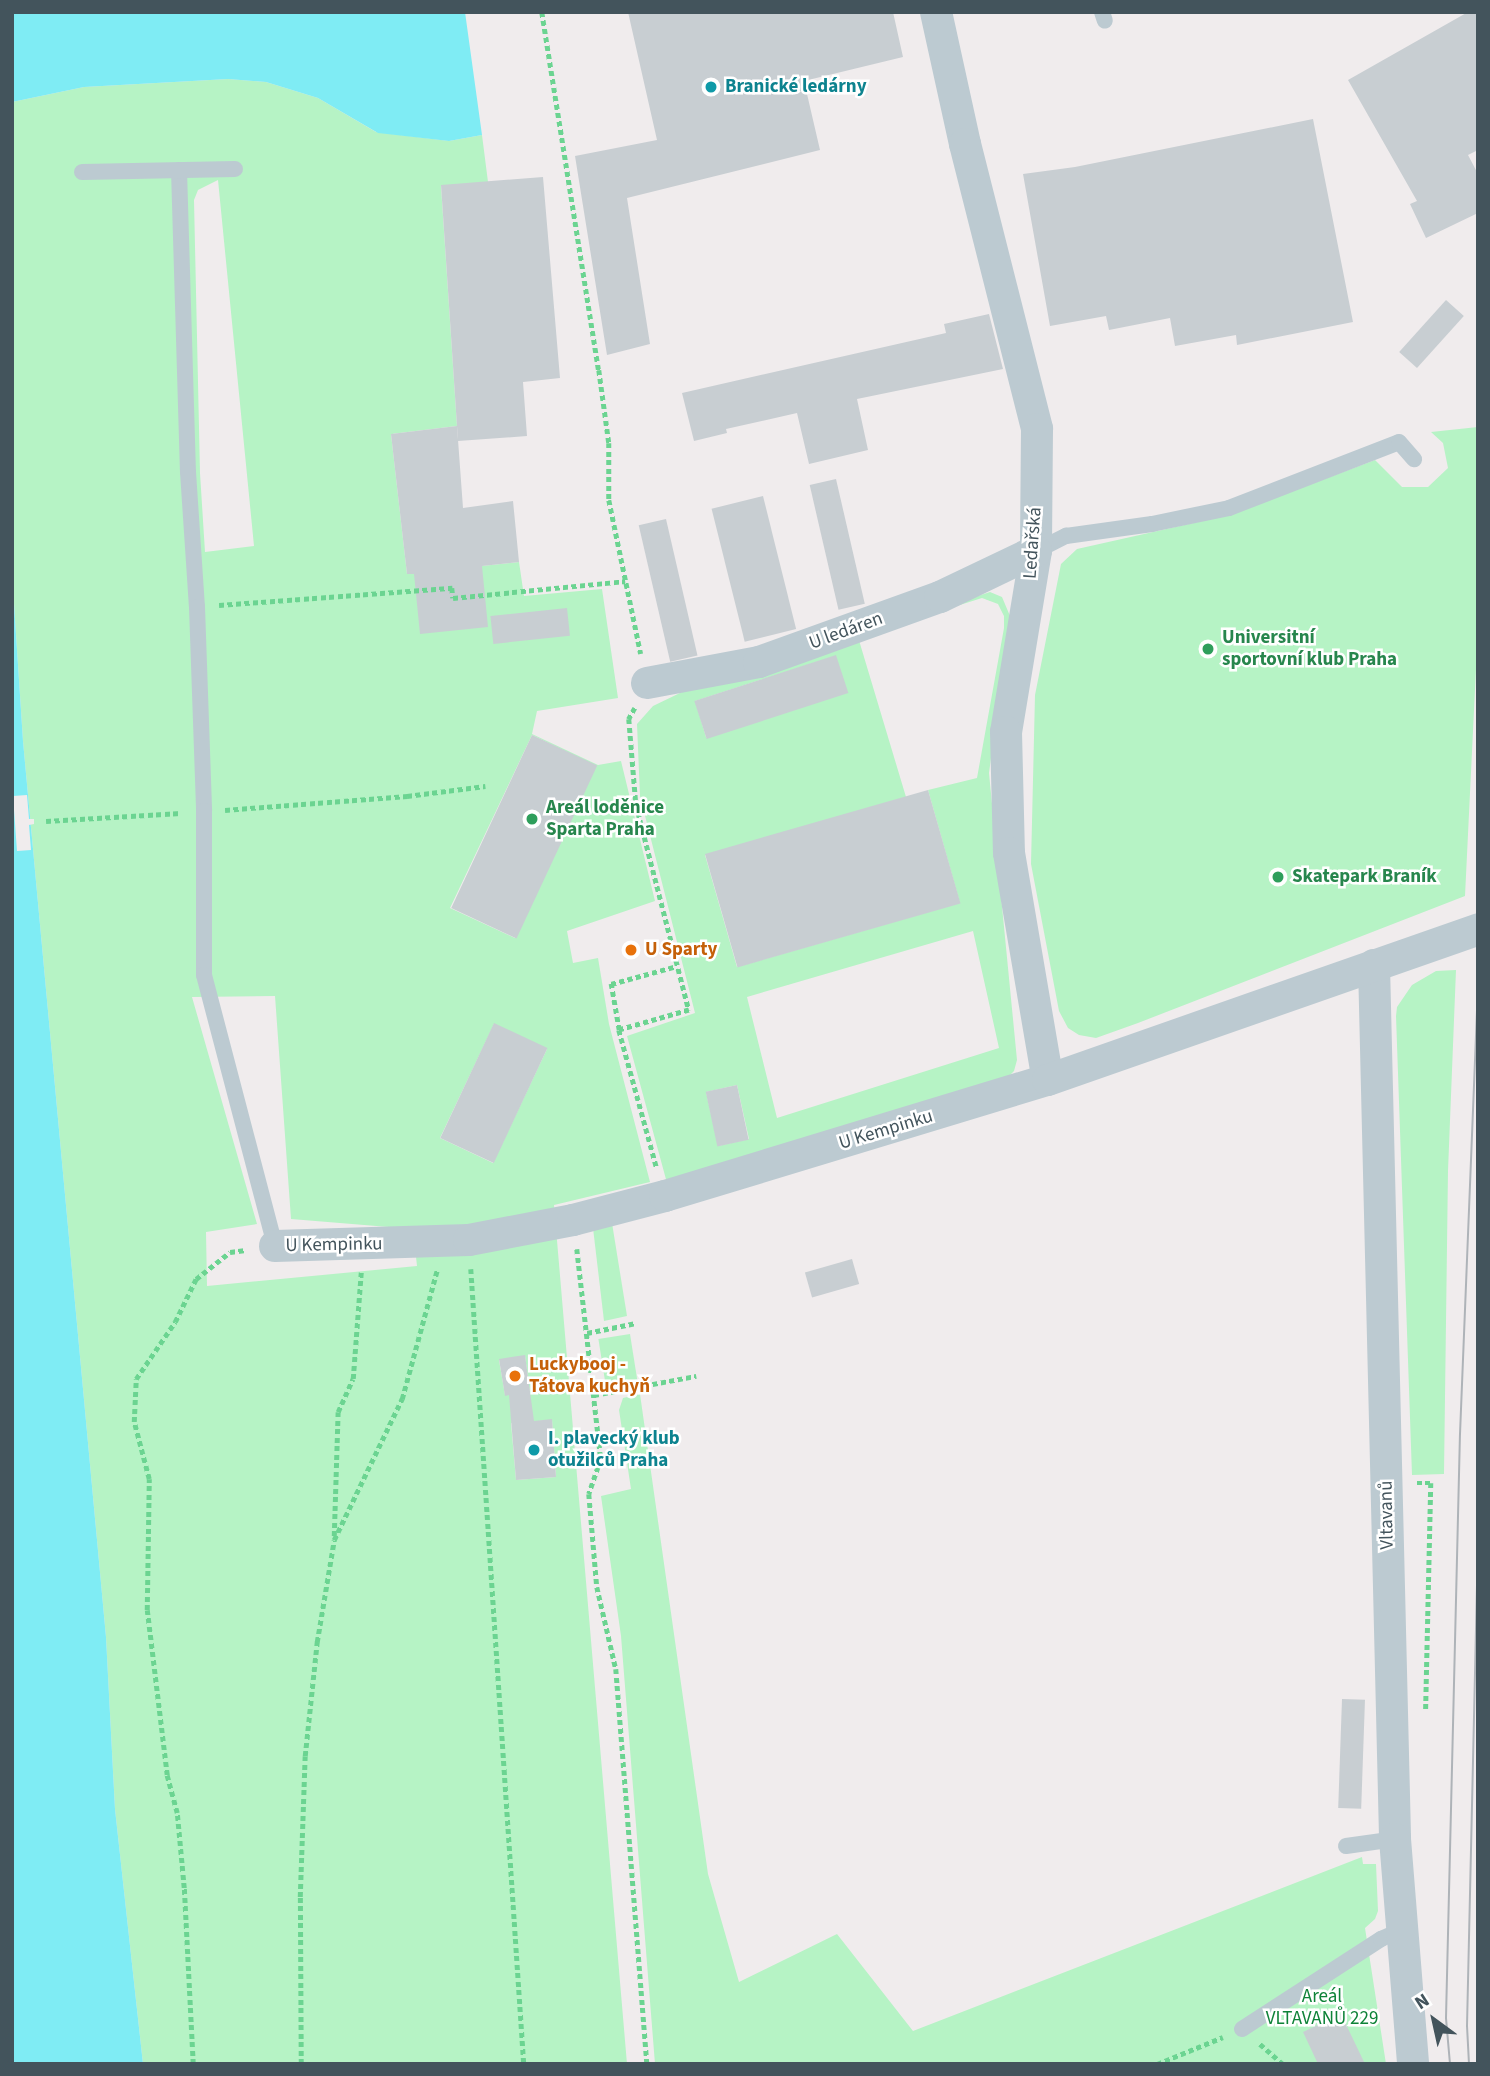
<!DOCTYPE html>
<meta charset="utf-8">
<style>
body{margin:0}
#map{position:relative;width:1490px;height:2076px;overflow:hidden;background:#f0eced;font-family:"Source Sans 3",sans-serif}
div>[style]{position:absolute}
.green>*{inset:0;background:#b6f3c5;transform-origin:0 0}
.water>*{inset:0;background:#7fecf4}
.pier>*{inset:0;background:#f0eced}
.building>*{inset:0;background:#c8ced2;transform-origin:0 0}
.path>*{height:4.5px;margin-top:-2.25px;transform-origin:0;background:repeating-linear-gradient(90deg,#6bd491 0 5px,transparent 0 8.5px)}
.lane>*{height:16px;margin:-8px;padding:0 8px;transform-origin:8px;border-radius:8px;background:#bccad1}
.street>*{height:32px;margin:-16px;padding:0 16px;transform-origin:16px;border-radius:16px;background:#bccad1}
.tram>*{height:2px;margin:-1px;padding:0 1px;transform-origin:1px;border-radius:1px;background:#aeb3b8}
.dots>*{width:19px;height:19px;translate:-50% -50%;box-sizing:border-box;border:4px solid #fff;border-radius:50%}
span{translate:-50% -50%;white-space:nowrap;text-align:center;line-height:1.15;-webkit-text-stroke:5px #fff;paint-order:stroke}
.culture-label{font-size:19px;color:#0d838f;font-weight:700}
.left{translate:0 -50%;text-align:left}
.street-label{font-size:19px;color:#43545c}
.leisure-label{font-size:19px;color:#27864d;font-weight:700}
.food-label{font-size:19px;color:#c56008;font-weight:700}
.park-label{font-size:19px;color:#0e8338}
.frame{position:absolute;inset:0;border:14px solid #43545c;pointer-events:none}
.north{position:absolute;left:1399px;top:1985px;width:70px;height:70px;-webkit-text-stroke:5px #fff;paint-order:stroke;rotate:327deg;font-size:19px;font-weight:700;line-height:28px;text-align:center;color:#43545c}
.north::after{content:'';display:block;margin:auto;width:24px;height:32px;background:#43545c;clip-path:polygon(50% 0,100% 100%,50% 72%,0 100%)}
</style>
<div id="map">
<div class="green">
<div style="clip-path:polygon(evenodd,228px 79px,266px 82px,318px 98px,376px 132px,449px 141px,482px 135px,488px 182px,441px 186px,457px 426px,391px 434px,407px 574px,519px 562px,524px 596px,602px 589px,618px 698px,537px 711px,532px 734px,598px 765px,621px 761px,655px 901px,567px 931px,573px 963px,598px 958px,609px 1024px,650px 1182px,554px 1205px,627px 2064px,143px 2064px,115px 1809px,106px 1637px,23px 741px,12px 573px,12px 102px,84px 87px,228px 79px,218px 180px,254px 546px,205px 552px,200px 473px,194px 200px,198px 190px,218px 180px,228px 79px,532px 735px,596px 766px,515px 938px,450px 908px,532px 735px,228px 79px,275px 996px,291px 1219px,413px 1229px,417px 1266px,207px 1286px,206px 1232px,257px 1224px,192px 997px,275px 996px,228px 79px,494px 1024px,547px 1049px,493px 1163px,440px 1138px,494px 1024px,228px 79px,525px 1356px,530px 1393px,505px 1395px,499px 1360px,525px 1356px,228px 79px,552px 1420px,556px 1477px,516px 1480px,511px 1423px,552px 1420px)"></div>
<div style="clip-path:polygon(1478px 427px,1478px 628px,1465px 896px,1138px 1023px,1096px 1038px,1079px 1035px,1068px 1028px,1059px 1011px,1031px 864px,1035px 695px,1061px 564px,1077px 549px,1229px 515px,1375px 460px,1402px 487px,1428px 487px,1448px 468px,1443px 443px,1431px 432px)"></div>
<div style="clip-path:polygon(evenodd,990px 592px,1002px 597px,1010px 616px,989px 773px,1017px 1060px,1014px 1071px,1007px 1078px,667px 1183px,627px 1036px,695px 1013px,640px 796px,637px 724px,653px 706px,682px 692px,990px 592px,982px 598px,998px 604px,1004px 616px,1004px 628px,977px 778px,928px 790px,960px 903px,737px 967px,705px 855px,906px 797px,858px 637px,982px 598px,990px 592px,835px 656px,706px 738px,706px 737px,695px 701px,835px 656px,990px 592px,973px 931px,999px 1048px,777px 1118px,747px 997px,973px 931px,990px 592px,737px 1085px,749px 1139px,718px 1146px,706px 1092px,737px 1085px)"></div>
<div style="clip-path:polygon(1456px 970px,1448px 1171px,1444px 1474px,1412px 1475px,1396px 1016px,1397px 1007px,1412px 985px,1436px 971px)"></div>
<div style="clip-path:polygon(612px 1223px,627px 1316px,604px 1321px,593px 1228px)"></div>
<div style="left:630px;top:1334px;width:46px;height:32px;rotate:81deg"></div>
<div style="clip-path:polygon(640px 1394px,708px 1874px,739px 1982px,837px 1934px,913px 2031px,1362px 1857px,1363px 1864px,1376px 1864px,1378px 1911px,1375px 1919px,1365px 1928px,1386px 2064px,655px 2064px,621px 1636px,601px 1496px,631px 1489px,619px 1410px,623px 1398px)"></div>
</div>
<div class="water">
<div style="clip-path:polygon(12px 12px,465px 12px,482px 135px,449px 141px,378px 133px,318px 98px,266px 82px,228px 79px,84px 87px,12px 102px)"></div>
<div style="clip-path:polygon(12px 573px,23px 741px,106px 1637px,115px 1809px,143px 2064px,12px 2064px)"></div>
</div>
<div class="pier">
<div style="clip-path:polygon(27px 795px,29px 819px,34px 819px,34px 824px,29px 825px,31px 850px,17px 851px,13px 796px)"></div>
</div>
<div class="building">
<div style="clip-path:polygon(628px 12px,893px 12px,903px 57px,804px 81px,820px 150px,627px 198px,650px 344px,607px 355px,575px 156px,657px 140px)"></div>
<div style="clip-path:polygon(1468px 12px,1478px 12px,1478px 150px,1468px 155px,1478px 174px,1478px 213px,1426px 238px,1410px 204px,1417px 201px,1348px 80px)"></div>
<div style="clip-path:polygon(1313px 119px,1353px 322px,1237px 345px,1236px 335px,1175px 346px,1170px 318px,1109px 330px,1106px 316px,1050px 326px,1023px 174px,1075px 167px)"></div>
<div style="clip-path:polygon(543px 177px,560px 378px,523px 382px,527px 436px,458px 441px,441px 185px)"></div>
<div style="left:1446px;top:300px;width:24px;height:70px;rotate:42deg"></div>
<div style="clip-path:polygon(989px 314px,1003px 369px,857px 399px,868px 450px,809px 464px,797px 413px,726px 429px,727px 433px,694px 441px,682px 393px,946px 333px,944px 324px)"></div>
<div style="clip-path:polygon(457px 426px,463px 508px,513px 501px,519px 562px,482px 566px,488px 627px,420px 634px,414px 574px,407px 574px,391px 434px)"></div>
<div style="left:836px;top:479px;width:128px;height:27px;rotate:77deg"></div>
<div style="left:763px;top:496px;width:137px;height:53px;rotate:76deg"></div>
<div style="left:666px;top:519px;width:140px;height:28px;rotate:77deg"></div>
<div style="left:567px;top:608px;width:28px;height:77px;rotate:84deg"></div>
<div style="left:836px;top:655px;width:40px;height:149px;rotate:72deg"></div>
<div style="left:532px;top:735px;width:72px;height:191px;rotate:25deg"></div>
<div style="left:928px;top:790px;width:118px;height:232px;rotate:74deg"></div>
<div style="left:494px;top:1023px;width:59px;height:127px;rotate:25deg"></div>
<div style="left:737px;top:1085px;width:56px;height:32px;rotate:78deg"></div>
<div style="left:852px;top:1259px;width:26px;height:49px;rotate:74deg"></div>
<div style="clip-path:polygon(525px 1355px,534px 1421px,552px 1419px,556px 1477px,516px 1480px,509px 1395px,505px 1396px,499px 1359px)"></div>
<div style="left:1342px;top:1699px;width:23px;height:109px;rotate:2deg"></div>
<div style="clip-path:polygon(1341px 2014px,1365px 2064px,1318px 2064px,1303px 2032px)"></div>
</div>
<div class="path">
<div style="left:542px;top:12px;width:363px;rotate:81deg"></div>
<div style="left:599px;top:370px;width:74px;rotate:82.2deg"></div>
<div style="left:609px;top:443px;width:57px;rotate:90deg"></div>
<div style="left:609px;top:500px;width:157px;rotate:78.3deg"></div>
<div style="left:219px;top:605px;width:234px;rotate:-4.2deg"></div>
<div style="left:452px;top:588px;width:10px;rotate:84deg"></div>
<div style="left:453px;top:598px;width:173px;rotate:-5.6deg"></div>
<div style="left:635px;top:708px;width:13px;rotate:119deg"></div>
<div style="left:629px;top:719px;width:85px;rotate:85.3deg"></div>
<div style="left:636px;top:804px;width:213px;rotate:75.6deg"></div>
<div style="left:689px;top:1010px;width:73px;rotate:164.1deg"></div>
<div style="left:619px;top:1030px;width:144px;rotate:74.7deg"></div>
<div style="left:225px;top:810px;width:183px;rotate:-4.4deg"></div>
<div style="left:407px;top:796px;width:79px;rotate:-7.3deg"></div>
<div style="left:46px;top:821px;width:135px;rotate:-3.4deg"></div>
<div style="left:619px;top:1030px;width:47px;rotate:-99.9deg"></div>
<div style="left:611px;top:984px;width:68px;rotate:-15.3deg"></div>
<div style="left:577px;top:1249px;width:211px;rotate:83.5deg"></div>
<div style="left:601px;top:1459px;width:37px;rotate:109deg"></div>
<div style="left:589px;top:1494px;width:93px;rotate:85.1deg"></div>
<div style="left:597px;top:1587px;width:84px;rotate:77deg"></div>
<div style="left:616px;top:1669px;width:396px;rotate:85.5deg"></div>
<div style="left:471px;top:1269px;width:797px;rotate:86.19deg"></div>
<div style="left:587px;top:1333px;width:50px;rotate:-11.5deg"></div>
<div style="left:594px;top:1395px;width:104px;rotate:-10.6deg"></div>
<div style="left:1417px;top:1483px;width:14px"></div>
<div style="left:1431px;top:1483px;width:229px;rotate:91.3deg"></div>
<div style="left:334px;top:1536px;width:124px;rotate:-88.2deg"></div>
<div style="left:338px;top:1412px;width:36px;rotate:-66deg"></div>
<div style="left:353px;top:1379px;width:107px;rotate:-85.7deg"></div>
<div style="left:1260px;top:2044px;width:30px;rotate:41deg"></div>
<div style="left:193px;top:2064px;width:176px;rotate:-92.9deg"></div>
<div style="left:184px;top:1888px;width:75px;rotate:-95.3deg"></div>
<div style="left:177px;top:1813px;width:39px;rotate:-105deg"></div>
<div style="left:167px;top:1775px;width:166px;rotate:-96.9deg"></div>
<div style="left:147px;top:1610px;width:131px;rotate:-89.1deg"></div>
<div style="left:149px;top:1479px;width:59px;rotate:-104.7deg"></div>
<div style="left:134px;top:1422px;width:43px;rotate:-87.3deg"></div>
<div style="left:136px;top:1379px;width:69px;rotate:-55.6deg"></div>
<div style="left:175px;top:1322px;width:48px;rotate:-64deg"></div>
<div style="left:196px;top:1279px;width:43px;rotate:-38.5deg"></div>
<div style="left:230px;top:1252px;width:16px;rotate:-7deg"></div>
<div style="left:301px;top:2064px;width:167px;rotate:-90.3deg"></div>
<div style="left:300px;top:1897px;width:141px;rotate:-88deg"></div>
<div style="left:305px;top:1756px;width:115px;rotate:-84deg"></div>
<div style="left:317px;top:1642px;width:103px;rotate:-80.5deg"></div>
<div style="left:334px;top:1540px;width:157px;rotate:-64.3deg"></div>
<div style="left:402px;top:1399px;width:134px;rotate:-74.8deg"></div>
<div style="left:1157px;top:2064px;width:71px;rotate:-22.2deg"></div>
</div>
<div class="lane">
<div style="left:1102px;top:12px;width:9px;rotate:72deg"></div>
<div style="left:179px;top:170px;width:302px;rotate:88.3deg"></div>
<div style="left:188px;top:472px;width:135px;rotate:86.2deg"></div>
<div style="left:197px;top:607px;width:204px;rotate:88deg"></div>
<div style="left:204px;top:811px;width:164px;rotate:90deg"></div>
<div style="left:204px;top:975px;width:280px;rotate:75.3deg"></div>
<div style="left:82px;top:172px;width:153px;rotate:-1.1deg"></div>
<div style="left:1036px;top:551px;width:34px;rotate:-27deg"></div>
<div style="left:1066px;top:536px;width:87px;rotate:-7.9deg"></div>
<div style="left:1152px;top:524px;width:79px;rotate:-11.7deg"></div>
<div style="left:1229px;top:508px;width:182px;rotate:-21.2deg"></div>
<div style="left:1399px;top:442px;width:23px;rotate:49deg"></div>
<div style="left:1346px;top:1846px;width:49px;rotate:-8.1deg"></div>
<div style="left:1242px;top:2029px;width:166px;rotate:-32.9deg"></div>
<div style="left:1381px;top:1939px;width:24px;rotate:-24deg"></div>
</div>
<div class="street">
<div style="left:936px;top:12px;width:135px;rotate:77.6deg"></div>
<div style="left:965px;top:144px;width:294px;rotate:75.8deg"></div>
<div style="left:1037px;top:429px;width:122px;rotate:90.5deg"></div>
<div style="left:1036px;top:551px;width:183px;rotate:99.4deg"></div>
<div style="left:1006px;top:732px;width:121px;rotate:88.6deg"></div>
<div style="left:1009px;top:853px;width:230px;rotate:80.3deg"></div>
<div style="left:647px;top:683px;width:114px;rotate:-10.6deg"></div>
<div style="left:759px;top:662px;width:192px;rotate:-19.8deg"></div>
<div style="left:940px;top:597px;width:106px;rotate:-25.6deg"></div>
<div style="left:1374px;top:965px;width:874px;rotate:88.62deg"></div>
<div style="left:1395px;top:1839px;width:226px;rotate:85.4deg"></div>
<div style="left:275px;top:1246px;width:194px;rotate:-1.8deg"></div>
<div style="left:469px;top:1240px;width:106px;rotate:-10.9deg"></div>
<div style="left:573px;top:1220px;width:95px;rotate:-14.6deg"></div>
<div style="left:665px;top:1196px;width:400px;rotate:-16.9deg"></div>
<div style="left:1048px;top:1080px;width:456px;rotate:-19.3deg"></div>
</div>
<div class="tram">
<div style="left:1450px;top:2064px;width:46px;rotate:-95deg"></div>
<div style="left:1446px;top:2018px;width:584px;rotate:-88.63deg"></div>
<div style="left:1460px;top:1434px;width:454px;rotate:-87.7deg"></div>
<div style="left:1469px;top:2064px;width:38px;rotate:-93deg"></div>
<div style="left:1467px;top:2026px;width:495px;rotate:-88.7deg"></div>
</div>
<div class="dots">
<div style="left:711px;top:87px;background:#0f9aa8"></div>
<div style="left:1208px;top:649px;background:#2e9e5b"></div>
<div style="left:532px;top:819px;background:#2e9e5b"></div>
<div style="left:1278px;top:877px;background:#2e9e5b"></div>
<div style="left:631px;top:950px;background:#e8710a"></div>
<div style="left:515px;top:1376px;background:#e8710a"></div>
<div style="left:534px;top:1450px;background:#0f9aa8"></div>
</div>
<div class="culture-label">
<span class="left" style="left:725px;top:87px">Branické ledárny</span>
<span class="left" style="left:548px;top:1450px">I. plavecký klub<br>otužilců Praha</span>
</div>
<div class="street-label">
<span style="left:1033px;top:543px;rotate:-86deg">Ledařská</span>
<span style="left:846px;top:631px;rotate:-20deg">U ledáren</span>
<span style="left:886px;top:1130px;rotate:-17deg">U Kempinku</span>
<span style="left:334px;top:1245px;rotate:-1deg">U Kempinku</span>
<span style="left:1387px;top:1515px;rotate:-91deg">Vltavanů</span>
</div>
<div class="leisure-label">
<span class="left" style="left:1222px;top:649px">Universitní<br>sportovní klub Praha</span>
<span class="left" style="left:546px;top:819px">Areál loděnice<br>Sparta Praha</span>
<span class="left" style="left:1292px;top:877px">Skatepark Braník</span>
</div>
<div class="food-label">
<span class="left" style="left:645px;top:950px">U Sparty</span>
<span class="left" style="left:529px;top:1376px">Luckybooj -<br>Tátova kuchyň</span>
</div>
<div class="park-label">
<span style="left:1322px;top:2008px">Areál<br>VLTAVANŮ 229</span>
</div>
<div class="frame"></div>
<div class="north">N</div>
</div>
